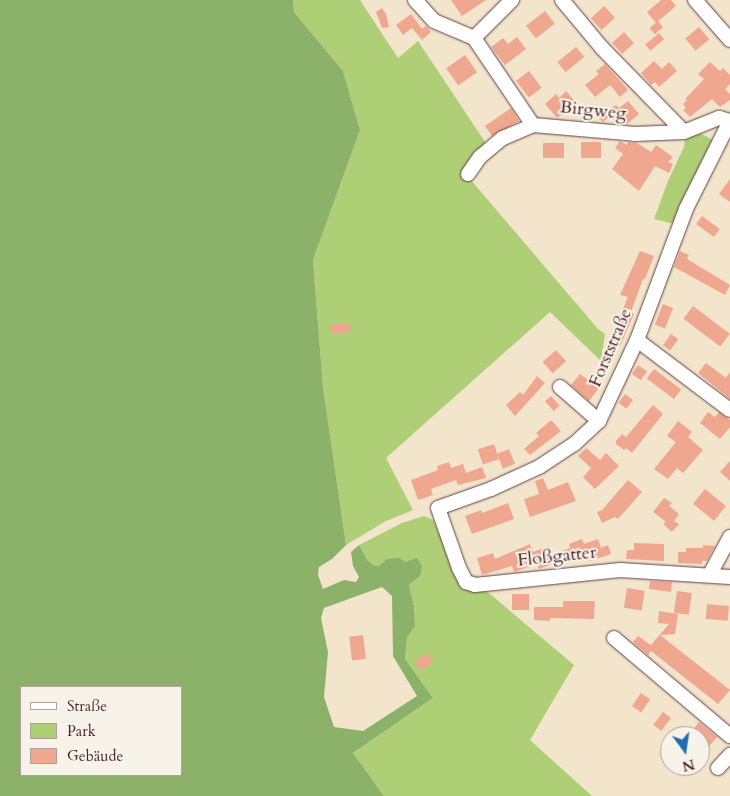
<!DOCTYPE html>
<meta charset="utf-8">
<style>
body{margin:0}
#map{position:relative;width:730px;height:796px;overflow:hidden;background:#f2e5cc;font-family:Cardo,serif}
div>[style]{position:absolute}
.green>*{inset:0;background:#afcf77}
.forest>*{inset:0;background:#8bb268}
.building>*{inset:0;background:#f0a790;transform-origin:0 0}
.roads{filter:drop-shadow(0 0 1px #633d43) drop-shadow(0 0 1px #633d43)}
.minor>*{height:14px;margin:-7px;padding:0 7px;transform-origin:7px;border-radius:7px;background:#fff}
span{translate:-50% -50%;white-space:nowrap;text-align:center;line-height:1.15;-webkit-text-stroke:4px #f7f3e8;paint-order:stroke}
.street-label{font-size:18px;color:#4a1f2b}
.legend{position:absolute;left:20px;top:686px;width:162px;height:90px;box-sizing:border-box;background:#f7f3e8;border:1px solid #b29e9c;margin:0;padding:6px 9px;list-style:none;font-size:15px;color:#4a1f2b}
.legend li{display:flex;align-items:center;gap:10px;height:25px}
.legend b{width:25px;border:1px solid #b29e9c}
.north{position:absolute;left:660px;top:726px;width:50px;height:50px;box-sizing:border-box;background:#f7f3e8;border:1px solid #b29e9c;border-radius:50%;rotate:166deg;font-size:14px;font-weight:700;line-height:20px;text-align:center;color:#4a1f2b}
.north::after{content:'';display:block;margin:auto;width:18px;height:22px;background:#1f6fb2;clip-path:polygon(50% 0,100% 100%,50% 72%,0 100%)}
</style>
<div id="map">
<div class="green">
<div style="clip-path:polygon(293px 0,360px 0,398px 58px,418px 41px,487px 145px,470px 179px,598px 329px,605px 334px,601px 361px,550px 312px,386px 458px,413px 510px,386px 521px,346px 545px,323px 387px,313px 260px,360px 130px,343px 71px,294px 12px)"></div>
<div style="clip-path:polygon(698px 132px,715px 141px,674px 224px,654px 219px,668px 181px,684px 147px,685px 137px)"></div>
<div style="clip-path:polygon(424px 516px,433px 520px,460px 583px,483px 588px,574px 665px,530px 740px,592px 796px,384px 796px,353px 753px,433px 698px,405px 659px,407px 638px,415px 626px,414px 606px,409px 585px,420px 576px,405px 562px,379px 566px,373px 565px,368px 561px,359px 545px,402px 523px)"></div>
</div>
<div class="forest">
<div style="clip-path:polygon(evenodd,0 0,293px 0,294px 12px,343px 71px,360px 130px,313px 260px,323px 387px,346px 545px,332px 559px,319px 567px,318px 575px,323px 589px,344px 580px,356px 582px,359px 577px,353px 566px,351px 552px,359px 545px,368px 561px,373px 565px,379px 566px,387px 559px,400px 558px,405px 562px,417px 558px,422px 566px,420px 576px,409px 585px,414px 606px,415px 626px,407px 638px,405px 659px,433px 698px,353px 753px,384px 796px,0 796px,0 0,382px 587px,392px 596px,393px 656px,417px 696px,363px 731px,334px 727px,324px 697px,328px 652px,321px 618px,324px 608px,382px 587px,0 0,21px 687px,181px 687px,181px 775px,21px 775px,21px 687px)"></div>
</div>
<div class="building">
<div style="clip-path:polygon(451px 0,486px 0,462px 16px)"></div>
<div style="clip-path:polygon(661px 0,671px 0,676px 6px,656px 23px,647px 12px)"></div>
<div style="left:604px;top:6px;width:16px;height:18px;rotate:47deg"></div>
<div style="clip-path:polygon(382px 8px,386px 14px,389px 27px,382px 28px,376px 12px)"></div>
<div style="left:545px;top:11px;width:16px;height:24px;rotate:52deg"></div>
<div style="clip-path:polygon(411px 14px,422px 29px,426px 26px,431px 32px,422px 40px,412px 28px,403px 35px,396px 25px)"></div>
<div style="left:658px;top:21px;width:8px;height:11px;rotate:50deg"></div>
<div style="left:699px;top:27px;width:16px;height:18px;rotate:50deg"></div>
<div style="left:624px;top:32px;width:15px;height:16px;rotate:48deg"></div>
<div style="left:659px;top:33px;width:8px;height:18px;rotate:50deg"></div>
<div style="clip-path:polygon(517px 37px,526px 49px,505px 65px,491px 47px,503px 38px,508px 44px)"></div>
<div style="left:576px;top:47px;width:13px;height:24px;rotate:51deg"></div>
<div style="left:465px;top:55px;width:21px;height:23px;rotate:55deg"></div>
<div style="clip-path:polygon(654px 61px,662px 69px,669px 62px,677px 71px,659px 87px,655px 82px,651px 85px,641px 73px)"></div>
<div style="clip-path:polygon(710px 62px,720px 71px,723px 68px,730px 75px,730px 84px,725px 89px,730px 94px,730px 100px,720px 107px,712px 99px,690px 117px,683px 110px,686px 108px,683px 104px,687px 100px,685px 99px,704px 79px,698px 74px)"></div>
<div style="clip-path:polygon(605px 64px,628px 90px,620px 97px,610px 85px,595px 97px,585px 85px,599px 74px,596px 71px)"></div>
<div style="left:529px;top:71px;width:21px;height:16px;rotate:53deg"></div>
<div style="clip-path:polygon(566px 91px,576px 103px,557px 118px,545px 104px,556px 94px,559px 98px)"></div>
<div style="clip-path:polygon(628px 101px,639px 114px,627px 124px,623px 118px,617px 123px,610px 116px,603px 122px,598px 117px,616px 105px,619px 108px)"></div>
<div style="clip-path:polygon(511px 108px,519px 121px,492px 136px,485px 126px)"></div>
<div style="clip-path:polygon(620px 141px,627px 145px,628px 142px,637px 143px,651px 152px,656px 145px,673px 157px,668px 162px,673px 164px,669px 173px,655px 166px,639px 191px,612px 169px,623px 154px,615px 148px)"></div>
<div style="left:581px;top:142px;width:20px;height:16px"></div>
<div style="left:543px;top:143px;width:21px;height:15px"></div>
<div style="clip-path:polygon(730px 179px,730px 202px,719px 194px)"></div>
<div style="left:702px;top:216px;width:22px;height:10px;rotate:36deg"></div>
<div style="clip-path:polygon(640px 251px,654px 256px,645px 279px,643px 279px,631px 312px,634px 314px,620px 346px,609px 342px,628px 297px,620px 295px)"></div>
<div style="clip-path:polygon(680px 251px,689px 255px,687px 259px,730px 285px,725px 295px,674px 267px)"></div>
<div style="left:663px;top:304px;width:11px;height:22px;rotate:22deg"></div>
<div style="left:693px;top:306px;width:46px;height:16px;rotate:37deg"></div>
<div style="left:349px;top:323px;width:9px;height:19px;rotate:84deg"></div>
<div style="left:671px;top:334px;width:9px;height:14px;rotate:36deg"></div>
<div style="left:556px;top:350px;width:15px;height:18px;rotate:48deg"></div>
<div style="clip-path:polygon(706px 363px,726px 378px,730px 372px,730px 399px,698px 373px)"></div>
<div style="left:638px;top:365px;width:11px;height:11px;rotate:34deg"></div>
<div style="left:654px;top:369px;width:34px;height:12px;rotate:37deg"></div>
<div style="clip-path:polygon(580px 374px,599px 388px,589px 401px,571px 385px)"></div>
<div style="clip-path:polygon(537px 376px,545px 383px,515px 416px,506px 405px,520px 392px,523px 395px)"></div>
<div style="left:625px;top:394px;width:10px;height:11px;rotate:37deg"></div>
<div style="left:551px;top:396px;width:13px;height:8px;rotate:48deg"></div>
<div style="clip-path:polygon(653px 405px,663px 414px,632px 453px,626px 448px,624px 450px,616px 444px,616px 441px,622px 434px,626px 437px)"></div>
<div style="clip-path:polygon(708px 412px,715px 417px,719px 412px,730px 420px,730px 427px,720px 439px,700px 423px)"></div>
<div style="clip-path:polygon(551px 420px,561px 431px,530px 455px,524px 449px,539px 436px,536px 433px)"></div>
<div style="clip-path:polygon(678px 421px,692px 432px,688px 437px,703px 450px,683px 473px,677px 468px,668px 479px,654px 469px,676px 442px,667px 436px)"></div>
<div style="left:494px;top:444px;width:16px;height:17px;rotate:72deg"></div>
<div style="clip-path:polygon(586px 448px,600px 460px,606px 453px,619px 466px,595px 489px,583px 477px,591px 468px,578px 456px)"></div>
<div style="left:509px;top:449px;width:16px;height:13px;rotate:68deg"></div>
<div style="clip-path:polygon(730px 461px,730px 481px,720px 472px)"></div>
<div style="clip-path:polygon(449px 462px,451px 468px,463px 464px,466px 473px,482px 467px,486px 478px,458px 485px,456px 480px,431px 489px,433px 495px,418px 500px,411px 480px,438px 470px,437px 466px)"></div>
<div style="clip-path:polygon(543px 478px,548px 490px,568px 482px,576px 501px,530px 517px,524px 499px,539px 494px,535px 481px)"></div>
<div style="clip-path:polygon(628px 480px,642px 492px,618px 519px,615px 517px,602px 523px,597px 512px,602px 510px)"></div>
<div style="left:705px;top:489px;width:27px;height:19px;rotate:39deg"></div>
<div style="clip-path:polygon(664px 498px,672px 503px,669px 506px,679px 514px,674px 521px,679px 524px,672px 532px,664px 525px,665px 521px,653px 512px)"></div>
<div style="clip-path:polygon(508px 503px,514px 519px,472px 534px,465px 516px,481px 510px,482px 513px)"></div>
<div style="clip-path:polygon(582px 539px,584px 544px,598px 539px,601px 548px,608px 545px,611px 554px,590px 561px,588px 556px,575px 561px,573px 556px,539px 569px,537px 564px,514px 572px,512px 566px,482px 575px,477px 558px,493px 553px,495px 559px,530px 544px,533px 552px,549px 546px,552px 555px,570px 548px,569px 544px)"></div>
<div style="clip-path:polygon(634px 543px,664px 544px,664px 561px,626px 559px,627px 550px,634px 550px)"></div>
<div style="clip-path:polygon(703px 545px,715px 546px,707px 561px,702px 561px,702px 564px,678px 563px,678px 552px,686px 552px,686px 548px,703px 548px)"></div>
<div style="clip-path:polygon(650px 581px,672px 582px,671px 592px,649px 589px)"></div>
<div style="left:627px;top:588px;width:18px;height:20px;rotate:9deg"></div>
<div style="left:677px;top:591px;width:15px;height:22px;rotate:8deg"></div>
<div style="left:512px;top:594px;width:17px;height:16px"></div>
<div style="clip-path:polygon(563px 601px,595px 601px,594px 619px,550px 618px,550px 621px,534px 620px,534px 607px,563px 607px)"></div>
<div style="left:707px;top:604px;width:22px;height:15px;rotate:5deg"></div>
<div style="clip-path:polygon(659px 611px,678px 614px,675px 634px,660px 635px,730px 690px,718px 704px,651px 651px,648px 655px,633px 642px,638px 636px,651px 645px,669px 624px,658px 623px)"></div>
<div style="left:363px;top:635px;width:24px;height:14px;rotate:83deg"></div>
<div style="left:427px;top:653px;width:11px;height:15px;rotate:56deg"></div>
<div style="left:641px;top:693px;width:11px;height:16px;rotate:34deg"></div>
<div style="left:663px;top:712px;width:10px;height:16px;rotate:37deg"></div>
<div style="clip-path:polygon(699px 722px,717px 737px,700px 757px,700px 736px,688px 736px)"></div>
</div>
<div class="roads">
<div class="minor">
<div style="left:415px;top:0;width:28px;rotate:48deg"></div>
<div style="left:434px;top:21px;width:43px;rotate:23deg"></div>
<div style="left:474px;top:38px;width:105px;rotate:55.9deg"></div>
<div style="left:562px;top:0;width:62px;rotate:50.2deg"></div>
<div style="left:602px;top:48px;width:117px;rotate:45.7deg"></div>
<div style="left:695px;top:0;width:53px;rotate:48.8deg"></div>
<div style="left:474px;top:38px;width:54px;rotate:-45deg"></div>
<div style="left:730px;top:121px;width:98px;rotate:116.6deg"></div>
<div style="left:686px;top:209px;width:140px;rotate:110.5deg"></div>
<div style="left:637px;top:340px;width:89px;rotate:115.1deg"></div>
<div style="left:599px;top:421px;width:34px;rotate:137deg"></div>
<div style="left:574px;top:444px;width:42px;rotate:146.7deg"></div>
<div style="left:539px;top:467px;width:53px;rotate:155.4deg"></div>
<div style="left:491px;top:489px;width:56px;rotate:160.3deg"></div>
<div style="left:438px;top:508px;width:64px;rotate:70.7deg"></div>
<div style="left:459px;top:568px;width:16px;rotate:63deg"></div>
<div style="left:466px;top:582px;width:9px;rotate:18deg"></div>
<div style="left:475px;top:585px;width:146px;rotate:-5.9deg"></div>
<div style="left:620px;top:570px;width:110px;rotate:3.6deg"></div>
<div style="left:468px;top:174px;width:21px;rotate:-55deg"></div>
<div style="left:480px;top:157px;width:30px;rotate:-40deg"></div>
<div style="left:503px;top:138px;width:33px;rotate:-23deg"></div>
<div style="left:533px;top:125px;width:102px;rotate:5deg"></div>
<div style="left:635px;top:134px;width:49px;rotate:-2.3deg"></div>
<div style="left:684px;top:132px;width:38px;rotate:-22deg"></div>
<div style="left:719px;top:118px;width:11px;rotate:15deg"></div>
<div style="left:637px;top:340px;width:116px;rotate:37deg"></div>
<div style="left:560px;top:387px;width:52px;rotate:41.1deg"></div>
<div style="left:710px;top:574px;width:42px;rotate:-61.6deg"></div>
<div style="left:614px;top:638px;width:152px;rotate:40.2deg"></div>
<div style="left:718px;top:768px;width:18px;rotate:-47deg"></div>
</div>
</div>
<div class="street-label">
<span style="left:593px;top:111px;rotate:6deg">Birgweg</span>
<span style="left:611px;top:348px;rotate:-67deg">Forststraße</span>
<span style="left:557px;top:557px;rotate:-6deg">Floßgatter</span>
</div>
<ul class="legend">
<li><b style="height:6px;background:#fff"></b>Straße</li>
<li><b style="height:14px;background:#afcf77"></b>Park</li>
<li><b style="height:14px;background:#f0a790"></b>Gebäude</li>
</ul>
<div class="north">N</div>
</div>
